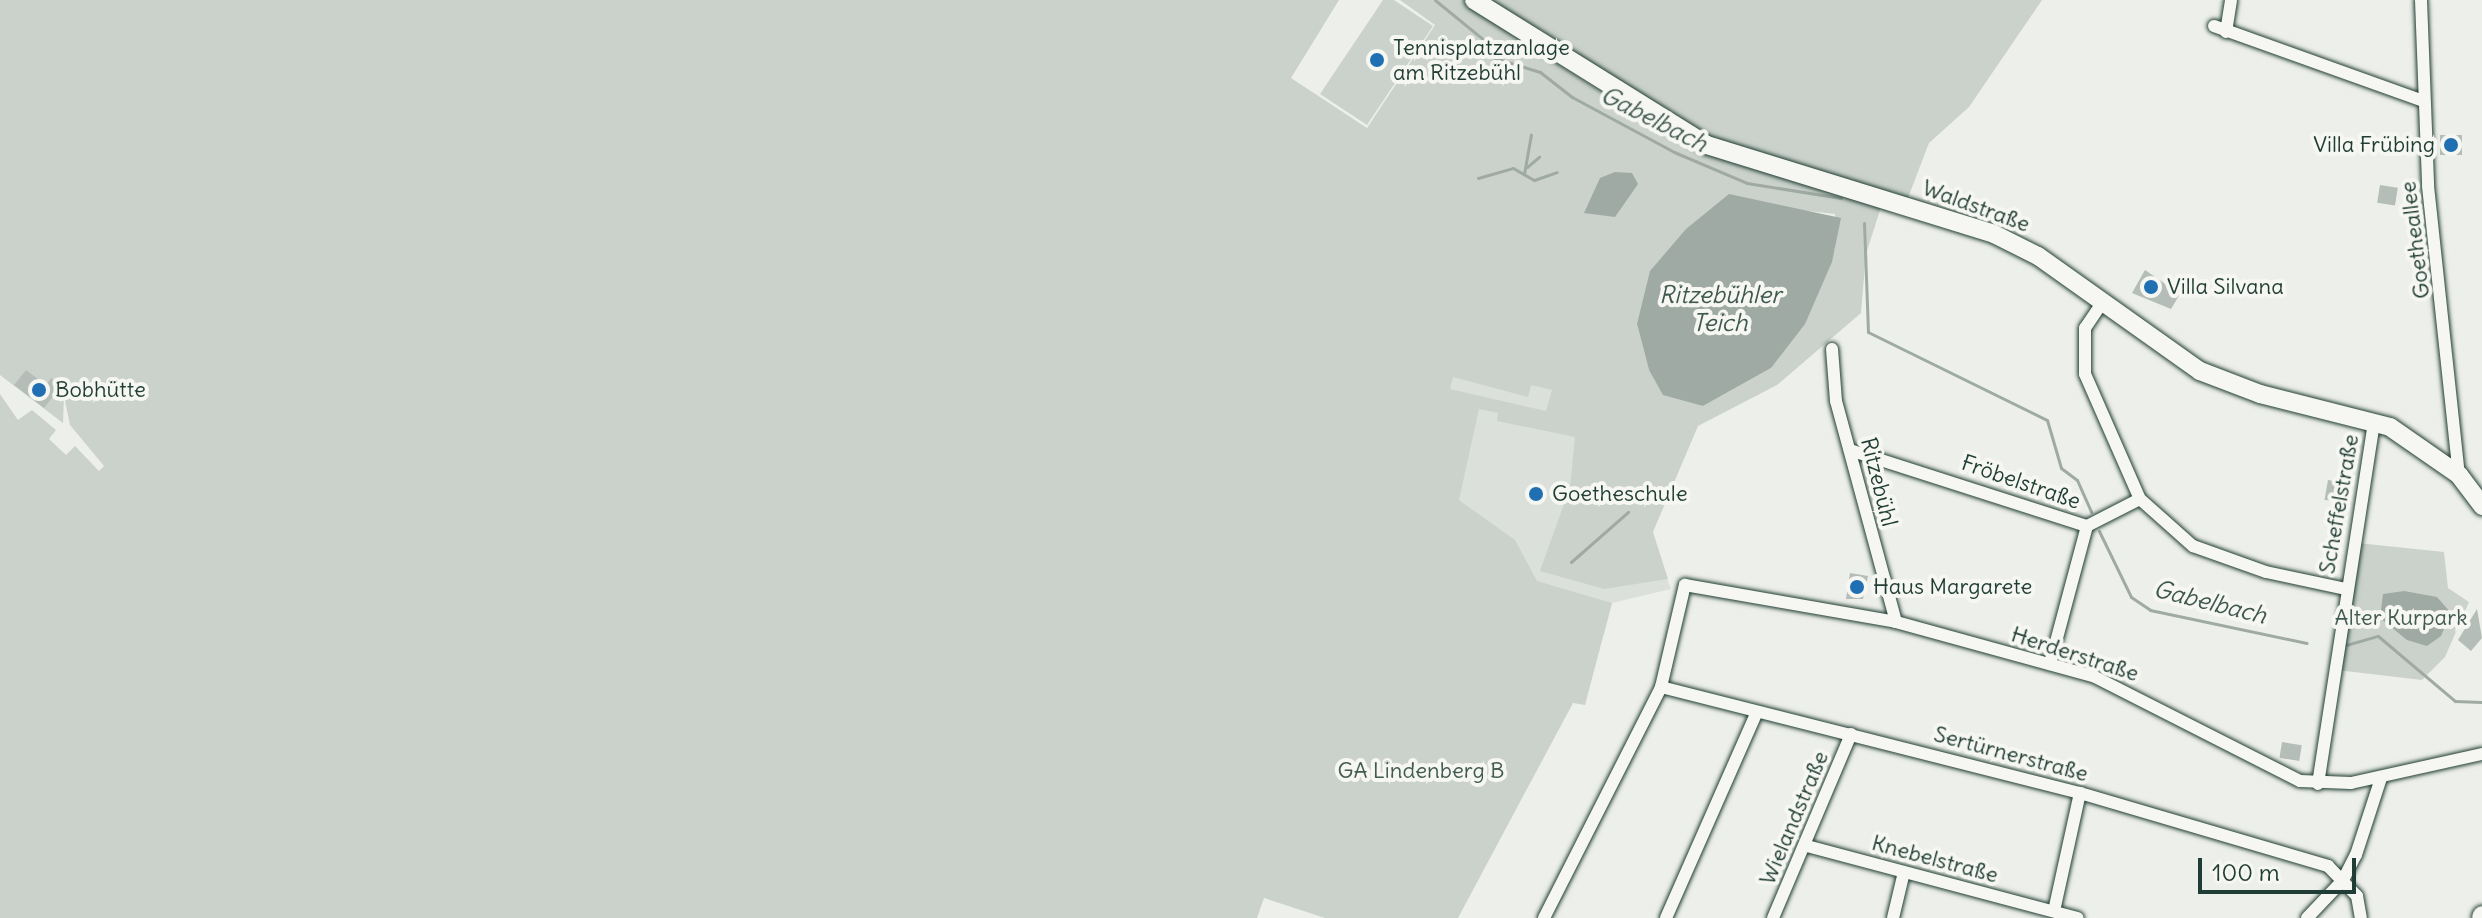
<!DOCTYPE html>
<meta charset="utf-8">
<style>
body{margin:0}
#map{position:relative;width:2482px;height:918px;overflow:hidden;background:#edefea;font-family:Delius,sans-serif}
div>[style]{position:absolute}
.built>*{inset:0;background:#dce0db}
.green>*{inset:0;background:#cbd2cc}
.water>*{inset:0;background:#9faaa4}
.stream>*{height:3px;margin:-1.5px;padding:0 1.5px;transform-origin:1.5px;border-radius:1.5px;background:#9faaa4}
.building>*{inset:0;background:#b4bdb8;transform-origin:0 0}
.roads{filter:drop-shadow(0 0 2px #1f3d34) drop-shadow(0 0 2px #1f3d34)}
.street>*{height:12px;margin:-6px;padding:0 6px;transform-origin:6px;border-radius:6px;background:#f6f6f2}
.secondary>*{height:18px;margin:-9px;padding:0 9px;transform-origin:9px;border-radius:9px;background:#f6f6f2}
.dots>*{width:22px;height:22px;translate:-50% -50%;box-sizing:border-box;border:4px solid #f6f6f2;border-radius:50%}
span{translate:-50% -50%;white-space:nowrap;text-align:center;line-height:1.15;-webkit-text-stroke:8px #f6f6f2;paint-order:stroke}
.poi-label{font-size:22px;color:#1f3d34}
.left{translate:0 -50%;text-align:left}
.right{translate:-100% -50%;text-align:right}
.street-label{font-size:22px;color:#1f3d34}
.park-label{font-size:22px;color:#415b52}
.water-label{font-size:24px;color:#3f5850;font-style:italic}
.scale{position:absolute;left:2198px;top:858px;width:158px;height:36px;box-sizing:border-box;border:4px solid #1f3d34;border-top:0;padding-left:10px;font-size:24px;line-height:28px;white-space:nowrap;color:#1f3d34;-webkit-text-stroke:6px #f6f6f2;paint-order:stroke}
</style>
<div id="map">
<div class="built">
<div style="clip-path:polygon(1434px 319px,1580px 359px,1671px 589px,1612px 603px,1604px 634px,1474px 594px,1411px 455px)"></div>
</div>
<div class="green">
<div style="clip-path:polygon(evenodd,0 0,1339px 0,1291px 78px,1367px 128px,1435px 25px,1400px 0,1467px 0,1512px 35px,1678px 140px,1726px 161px,1882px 204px,1866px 254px,1861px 313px,1777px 385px,1698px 426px,1653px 532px,1668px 579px,1604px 589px,1540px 571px,1570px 487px,1575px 437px,1497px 421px,1498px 413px,1479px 409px,1459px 500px,1515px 540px,1537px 581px,1612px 603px,1585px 705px,1573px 703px,1458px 918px,1325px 918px,1264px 898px,1257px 918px,0 918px,0 394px,18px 420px,32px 410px,56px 430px,49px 439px,66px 455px,75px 446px,99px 471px,104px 466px,70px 425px,64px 396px,63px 423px,0 375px,0 0,1790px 209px,1835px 214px,1835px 249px,1771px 368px,1703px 406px,1649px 370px,1637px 324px,1790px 209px,0 0,1453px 377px,1528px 397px,1531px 385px,1552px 390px,1546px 411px,1450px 389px,1453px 377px)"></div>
<div style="clip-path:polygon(1383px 0,1394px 0,1433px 26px,1367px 125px,1320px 94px)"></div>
<div style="clip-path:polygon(1487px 0,2042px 0,1969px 107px,1929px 143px,1906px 203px,1708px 137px)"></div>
<div style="clip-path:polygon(2358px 543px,2444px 552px,2448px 588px,2469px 602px,2445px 657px,2422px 680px,2337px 670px)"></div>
</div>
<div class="water">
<div style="clip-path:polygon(1615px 172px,1632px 173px,1638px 184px,1615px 217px,1584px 213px,1600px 178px)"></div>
<div style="clip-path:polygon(1729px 194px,1841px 218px,1832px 262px,1805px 324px,1771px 368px,1703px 406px,1663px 395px,1649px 370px,1637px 324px,1650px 271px,1686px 229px)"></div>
<div style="clip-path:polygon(2404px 591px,2437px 597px,2451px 613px,2441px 636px,2427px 646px,2407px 640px,2380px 618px,2383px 594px)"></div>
</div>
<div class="stream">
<div style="left:1435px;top:0;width:63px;rotate:39.2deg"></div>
<div style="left:1484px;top:40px;width:21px;rotate:59deg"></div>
<div style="left:1495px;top:58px;width:47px;rotate:17.3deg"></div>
<div style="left:1540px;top:72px;width:41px;rotate:38deg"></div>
<div style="left:1572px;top:97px;width:116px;rotate:28.3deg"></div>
<div style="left:1674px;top:152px;width:79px;rotate:23deg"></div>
<div style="left:1747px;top:183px;width:95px;rotate:9.1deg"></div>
<div style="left:1527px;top:167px;width:16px;rotate:-40deg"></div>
<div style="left:1524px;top:174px;width:40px;rotate:-80deg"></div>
<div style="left:1478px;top:178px;width:36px;rotate:-16deg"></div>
<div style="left:1513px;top:168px;width:24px;rotate:30deg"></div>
<div style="left:1534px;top:180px;width:24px;rotate:-19deg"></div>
<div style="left:1864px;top:223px;width:109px;rotate:87.9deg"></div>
<div style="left:1868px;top:332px;width:199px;rotate:26.2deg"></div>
<div style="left:2047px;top:420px;width:50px;rotate:73.7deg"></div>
<div style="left:2061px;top:468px;width:20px;rotate:37deg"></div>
<div style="left:2077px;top:480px;width:35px;rotate:66deg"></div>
<div style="left:2099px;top:531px;width:73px;rotate:64.1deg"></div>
<div style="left:2131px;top:597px;width:23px;rotate:34deg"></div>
<div style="left:2150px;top:610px;width:160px;rotate:11.9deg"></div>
<div style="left:1571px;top:562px;width:76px;rotate:-41.3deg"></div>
<div style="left:2346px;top:645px;width:33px;rotate:-16deg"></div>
<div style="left:2378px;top:636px;width:101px;rotate:40.2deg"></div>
<div style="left:2455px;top:701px;width:27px;rotate:2deg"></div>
</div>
<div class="building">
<div style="left:2462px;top:135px;width:20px;height:22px;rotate:90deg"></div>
<div style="left:2380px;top:185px;width:18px;height:18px;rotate:9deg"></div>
<div style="clip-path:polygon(2145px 270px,2180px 294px,2171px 309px,2132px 293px)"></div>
<div style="clip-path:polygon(26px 370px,46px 385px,51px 378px,61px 386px,44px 408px,14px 385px)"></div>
<div style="left:2328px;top:480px;width:22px;height:20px;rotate:10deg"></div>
<div style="clip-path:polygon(1850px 573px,1868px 576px,1863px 599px,1846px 599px)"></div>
<div style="clip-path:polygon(2477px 609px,2482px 638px,2471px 651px,2458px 640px)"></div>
<div style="left:2282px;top:742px;width:20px;height:16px;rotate:9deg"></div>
</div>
<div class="roads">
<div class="street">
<div style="left:2421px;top:0;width:186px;rotate:87.8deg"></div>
<div style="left:2428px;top:186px;width:291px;rotate:83.9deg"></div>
<div style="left:2214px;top:26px;width:222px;rotate:19.7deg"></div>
<div style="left:2226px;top:32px;width:32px;rotate:-81deg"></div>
<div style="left:2102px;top:303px;width:30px;rotate:124deg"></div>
<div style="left:2085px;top:328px;width:46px;rotate:90deg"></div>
<div style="left:2085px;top:374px;width:137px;rotate:66.3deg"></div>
<div style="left:2140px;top:499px;width:71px;rotate:41.6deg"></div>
<div style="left:2193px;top:546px;width:77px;rotate:19.6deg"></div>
<div style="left:2266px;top:572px;width:81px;rotate:12.1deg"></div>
<div style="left:1832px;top:349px;width:52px;rotate:85.6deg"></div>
<div style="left:1836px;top:401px;width:229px;rotate:74.8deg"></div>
<div style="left:1850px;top:450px;width:249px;rotate:17.8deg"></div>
<div style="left:2087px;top:526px;width:143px;rotate:105deg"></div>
<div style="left:2087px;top:526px;width:59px;rotate:-27deg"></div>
<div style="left:1661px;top:687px;width:432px;rotate:14.2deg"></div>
<div style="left:2080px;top:793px;width:259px;rotate:16.4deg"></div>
<div style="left:2328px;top:866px;width:42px;rotate:46deg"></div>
<div style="left:2357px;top:896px;width:22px;rotate:80deg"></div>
<div style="left:2318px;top:784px;width:367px;rotate:-81.2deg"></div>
<div style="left:1807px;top:846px;width:280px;rotate:14.9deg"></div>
<div style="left:2054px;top:911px;width:121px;rotate:-77.6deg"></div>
<div style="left:1544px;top:918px;width:259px;rotate:-63.1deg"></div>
<div style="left:1661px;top:687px;width:105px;rotate:-76.8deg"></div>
<div style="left:1685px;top:585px;width:214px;rotate:9.9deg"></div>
<div style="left:1896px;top:622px;width:206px;rotate:15.4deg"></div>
<div style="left:2095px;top:677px;width:230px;rotate:26.9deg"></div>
<div style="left:2300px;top:781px;width:51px;rotate:2.2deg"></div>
<div style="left:2351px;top:783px;width:134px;rotate:-12.5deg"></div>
<div style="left:1666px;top:918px;width:223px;rotate:-66.2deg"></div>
<div style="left:1773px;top:918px;width:200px;rotate:-67deg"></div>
<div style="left:1893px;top:918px;width:47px;rotate:-76.6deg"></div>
<div style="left:2307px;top:918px;width:52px;rotate:-46.5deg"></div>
<div style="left:2343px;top:880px;width:28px;rotate:-63deg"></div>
<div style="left:2356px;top:855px;width:81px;rotate:-72deg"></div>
</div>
<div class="secondary">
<div style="left:1474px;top:0;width:274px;rotate:31.9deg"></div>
<div style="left:1707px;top:145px;width:300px;rotate:17.2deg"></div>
<div style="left:1994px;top:234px;width:49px;rotate:26.6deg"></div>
<div style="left:2038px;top:256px;width:199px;rotate:35.4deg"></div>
<div style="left:2200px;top:371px;width:64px;rotate:21deg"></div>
<div style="left:2260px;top:394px;width:134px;rotate:14.2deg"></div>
<div style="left:2390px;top:427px;width:84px;rotate:34.8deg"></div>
<div style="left:2459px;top:475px;width:39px;rotate:53deg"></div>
<div style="left:2481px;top:918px;width:3px;rotate:-72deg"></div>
</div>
</div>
<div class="dots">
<div style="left:1377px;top:60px;background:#1f6fb2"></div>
<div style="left:2451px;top:145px;background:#1f6fb2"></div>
<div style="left:2151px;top:287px;background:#1f6fb2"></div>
<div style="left:39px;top:390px;background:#1f6fb2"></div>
<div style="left:1536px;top:494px;background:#1f6fb2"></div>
<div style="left:1857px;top:587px;background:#1f6fb2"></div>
</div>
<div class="poi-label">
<span class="left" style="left:1393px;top:60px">Tennisplatzanlage<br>am Ritzebühl</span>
<span class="right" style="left:2435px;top:145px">Villa Frübing</span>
<span class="left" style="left:2167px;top:287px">Villa Silvana</span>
<span class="left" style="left:55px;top:390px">Bobhütte</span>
<span class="left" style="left:1552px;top:494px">Goetheschule</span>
<span class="left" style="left:1873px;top:587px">Haus Margarete</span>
</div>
<div class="street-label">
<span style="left:1976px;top:206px;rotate:20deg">Waldstraße</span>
<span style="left:2415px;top:240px;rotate:-97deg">Goetheallee</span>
<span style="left:1879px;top:482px;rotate:76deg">Ritzebühl</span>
<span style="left:2021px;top:482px;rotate:19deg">Fröbelstraße</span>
<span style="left:2339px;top:504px;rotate:-80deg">Scheffelstraße</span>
<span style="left:2075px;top:654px;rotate:18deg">Herderstraße</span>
<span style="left:2011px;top:754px;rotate:15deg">Sertürnerstraße</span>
<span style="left:1794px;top:818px;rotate:-67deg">Wielandstraße</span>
<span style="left:1935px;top:859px;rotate:15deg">Knebelstraße</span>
</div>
<div class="park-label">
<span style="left:2401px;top:618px">Alter Kurpark</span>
<span style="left:1421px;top:771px">GA Lindenberg B</span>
</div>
<div class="water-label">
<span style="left:1654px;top:119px;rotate:27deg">Gabelbach</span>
<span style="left:1720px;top:309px">Ritzebühler<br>Teich</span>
<span style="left:2210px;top:602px;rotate:14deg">Gabelbach</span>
</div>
<div class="scale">100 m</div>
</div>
